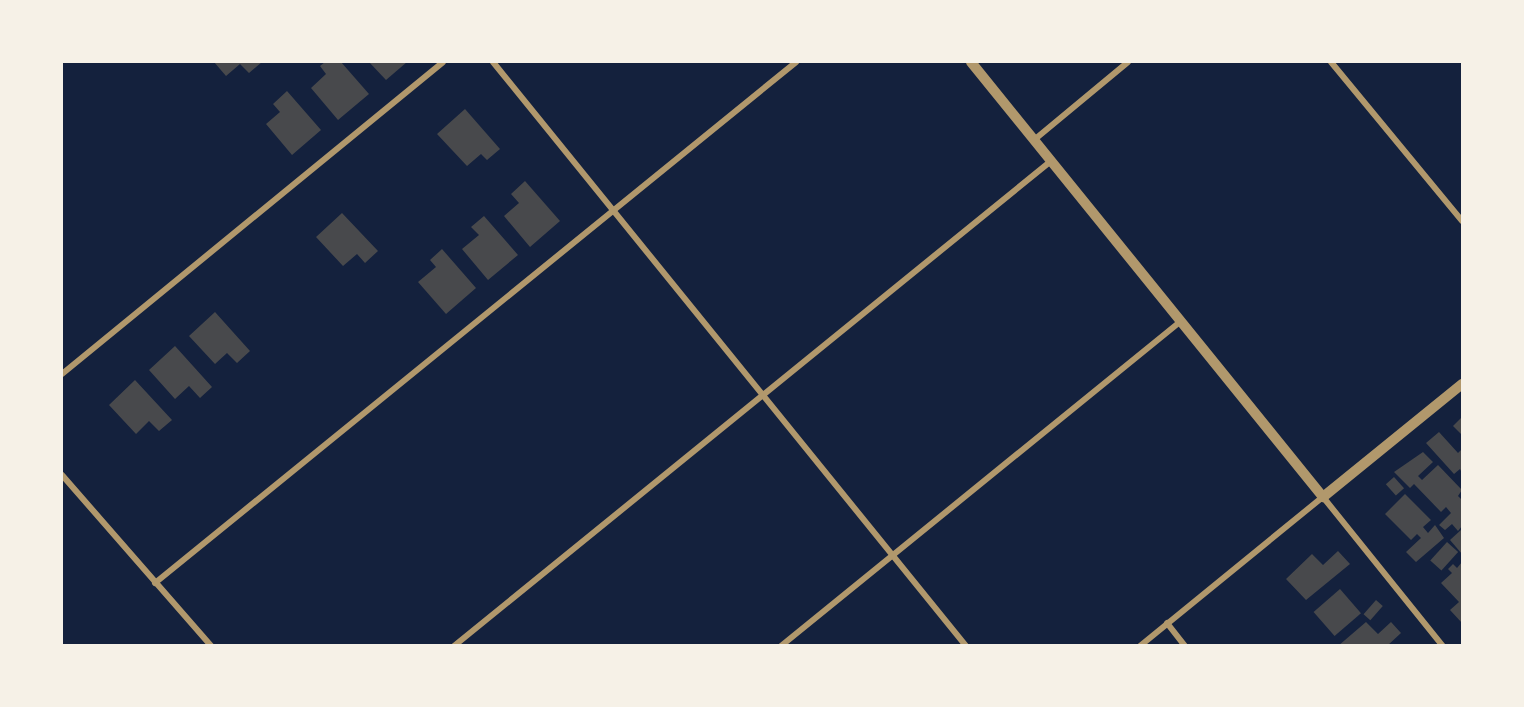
<!DOCTYPE html>
<style>
body{margin:0}
#map{position:relative;width:1524px;height:707px;overflow:hidden;background:#14213d;font-family:"Asap Condensed",sans-serif}
div>[style]{position:absolute}
.building>*{inset:0;background:#48494c;transform-origin:0 0}
.minor>*{height:6px;margin:-3px;padding:0 3px;transform-origin:3px;border-radius:3px;background:#b1986c}
.tertiary>*{height:10px;margin:-5px;padding:0 5px;transform-origin:5px;border-radius:5px;background:#b1986c}
span{translate:-50% -50%;white-space:nowrap;text-align:center;line-height:1.15;-webkit-text-stroke:4.5px #f6f1e7;paint-order:stroke}
.frame{position:absolute;inset:0;border:63px solid #f6f1e7;pointer-events:none}
</style>
<div id="map">
<div class="building">
<div style="clip-path:polygon(214px 62px,262px 62px,249px 73px,240px 64px,226px 76px)"></div>
<div style="clip-path:polygon(325px 62px,341px 62px,369px 94px,338px 120px,311px 88px,326px 74px,320px 66px)"></div>
<div style="clip-path:polygon(369px 62px,407px 62px,386px 80px)"></div>
<div style="clip-path:polygon(287px 91px,321px 130px,292px 155px,266px 124px,280px 112px,273px 104px)"></div>
<div style="clip-path:polygon(465px 109px,500px 149px,487px 160px,481px 154px,467px 166px,437px 134px)"></div>
<div style="clip-path:polygon(525px 181px,560px 221px,530px 247px,504px 216px,519px 203px,511px 194px)"></div>
<div style="clip-path:polygon(342px 213px,378px 251px,365px 263px,357px 254px,343px 266px,316px 237px)"></div>
<div style="clip-path:polygon(484px 216px,518px 255px,488px 280px,462px 249px,479px 235px,471px 227px)"></div>
<div style="clip-path:polygon(442px 249px,476px 288px,446px 314px,418px 282px,436px 267px,430px 260px)"></div>
<div style="clip-path:polygon(215px 312px,250px 351px,237px 363px,227px 353px,215px 364px,189px 336px)"></div>
<div style="clip-path:polygon(175px 346px,212px 387px,200px 398px,189px 386px,175px 399px,149px 370px)"></div>
<div style="clip-path:polygon(135px 380px,172px 420px,159px 431px,149px 421px,136px 434px,109px 405px)"></div>
<div style="clip-path:polygon(1461px 418px,1462px 420px,1462px 435px,1453px 426px)"></div>
<div style="clip-path:polygon(1439px 432px,1458px 453px,1462px 449px,1462px 473px,1460px 469px,1454px 474px,1426px 443px)"></div>
<div style="clip-path:polygon(1423px 452px,1433px 462px,1418px 476px,1422px 480px,1438px 465px,1462px 490px,1458px 496px,1462px 500px,1462px 526px,1458px 531px,1452px 524px,1445px 530px,1439px 525px,1451px 513px,1446px 507px,1441px 512px,1414px 484px,1410px 488px,1394px 472px)"></div>
<div style="left:1394px;top:477px;width:15px;height:11px;rotate:48deg"></div>
<div style="clip-path:polygon(1405px 494px,1431px 520px,1423px 527px,1428px 533px,1435px 525px,1444px 538px,1416px 562px,1406px 552px,1421px 538px,1417px 534px,1411px 540px,1385px 514px)"></div>
<div style="clip-path:polygon(1462px 529px,1462px 554px,1450px 540px)"></div>
<div style="left:1447px;top:542px;width:15px;height:25px;rotate:42deg"></div>
<div style="clip-path:polygon(1338px 551px,1350px 564px,1306px 600px,1286px 579px,1312px 554px,1323px 565px)"></div>
<div style="clip-path:polygon(1462px 562px,1462px 623px,1450px 610px,1459px 602px,1441px 583px,1452px 573px,1448px 569px,1453px 564px,1457px 568px)"></div>
<div style="left:1340px;top:589px;width:32px;height:35px;rotate:49deg"></div>
<div style="left:1376px;top:600px;width:9px;height:19px;rotate:41deg"></div>
<div style="clip-path:polygon(1366px 622px,1378px 634px,1391px 622px,1401px 633px,1387px 646px,1338px 646px)"></div>
</div>
<div class="minor">
<div style="left:493px;top:62px;width:752px;rotate:50.99deg"></div>
<div style="left:1331px;top:62px;width:206px;rotate:50.5deg"></div>
<div style="left:1034px;top:140px;width:122px;rotate:-39.7deg"></div>
<div style="left:62px;top:374px;width:492px;rotate:-39.3deg"></div>
<div style="left:62px;top:475px;width:227px;rotate:48.9deg"></div>
<div style="left:155px;top:583px;width:826px;rotate:-39.1deg"></div>
<div style="left:1167px;top:623px;width:29px;rotate:52deg"></div>
<div style="left:454px;top:646px;width:769px;rotate:-39.09deg"></div>
<div style="left:781px;top:646px;width:515px;rotate:-39.09deg"></div>
<div style="left:1140px;top:646px;width:236px;rotate:-39.2deg"></div>
<div style="left:1323px;top:497px;width:191px;rotate:51.2deg"></div>
</div>
<div class="tertiary">
<div style="left:971px;top:62px;width:560px;rotate:51.02deg"></div>
<div style="left:1323px;top:497px;width:179px;rotate:-39.1deg"></div>
</div>
<div class="frame"></div>
</div>
